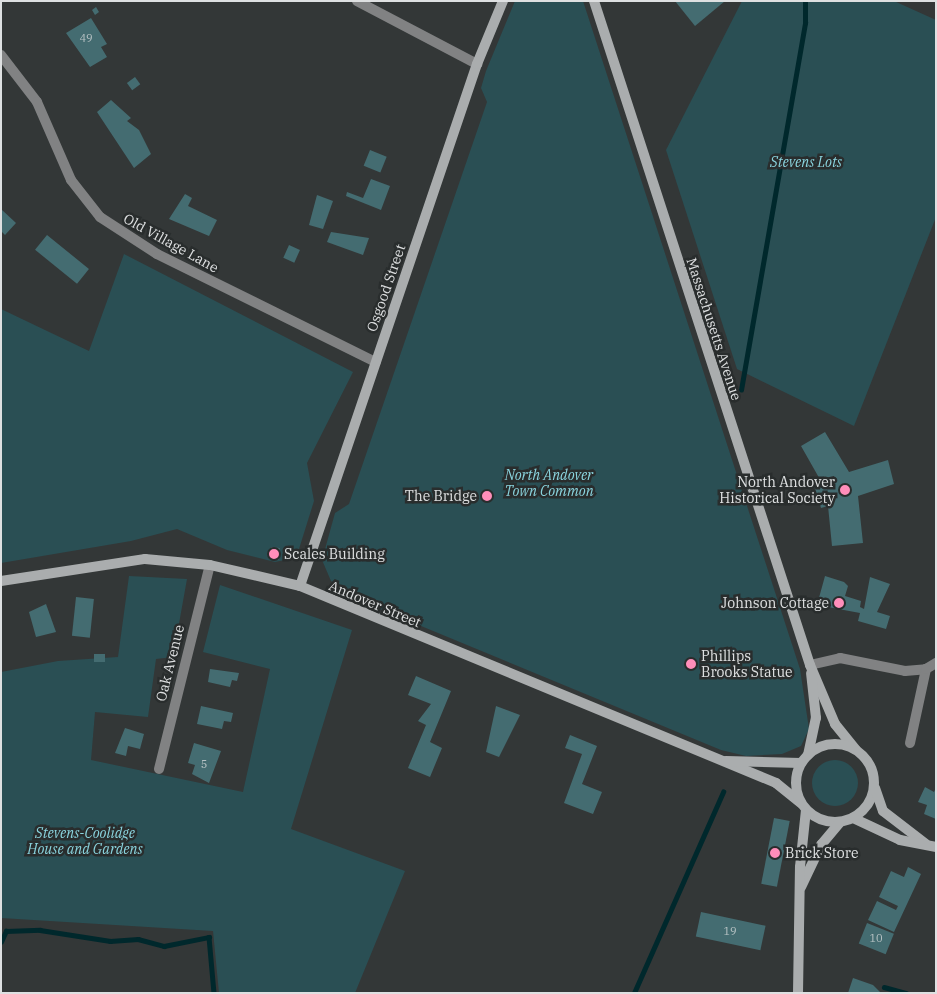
<!DOCTYPE html>
<style>
body{margin:0}
#map{position:relative;width:937px;height:994px;overflow:hidden;background:#333737;font-family:"IBM Plex Serif",serif}
div>[style]{position:absolute}
.green>*{inset:0;background:#2a4f54}
.round{border-radius:50%}
.stream>*{height:4.5px;margin:-2.25px;padding:0 2.25px;transform-origin:2.25px;border-radius:2.25px;background:#00282c}
.building>*{inset:0;background:#446c71;transform-origin:0 0}
.street>*{height:10px;margin:-5px;padding:0 5px;transform-origin:5px;border-radius:5px;background:#818283}
.secondary>*{height:10px;margin:-5px;padding:0 5px;transform-origin:5px;border-radius:5px;background:#aaadae}
.secondary>.ring{margin:-5px;padding:0;box-sizing:content-box;background:none;border:10px solid #aaadae;border-radius:50%}
.dots>*{width:14px;height:14px;translate:-50% -50%;box-sizing:border-box;border:2px solid #292d2d;border-radius:50%}
span{translate:-50% -50%;white-space:nowrap;text-align:center;line-height:1.15;-webkit-text-stroke:5px #292d2d;paint-order:stroke}
.number-label{font-size:11px;color:#b8c3c5}
.number-label span{-webkit-text-stroke-width:0}
.park-label{font-size:14px;color:#8ad4de;font-style:italic}
.street-label{font-size:14px;color:#dee0e1}
.poi-label{font-size:14px;color:#dee0e1}
.right{translate:-100% -50%;text-align:right}
.left{translate:0 -50%;text-align:left}
.frame{position:absolute;inset:0;border:2px solid #dee0e1;pointer-events:none}
</style>
<div id="map">
<div class="green">
<div style="clip-path:polygon(515px 1px,583px 1px,800px 669px,809px 729px,801px 746px,782px 754px,746px 756px,721px 750px,363px 602px,331px 581px,322px 560px,335px 513px,349px 504px,487px 102px,481px 88px,486px 71px)"></div>
<div style="clip-path:polygon(742px 1px,894px 1px,936px 20px,936px 217px,854px 426px,737px 369px,666px 150px)"></div>
<div style="clip-path:polygon(124px 254px,353px 372px,307px 463px,314px 501px,299px 549px,285px 560px,275px 562px,227px 550px,177px 529px,131px 541px,1px 563px,1px 309px,89px 351px)"></div>
<div style="clip-path:polygon(129px 576px,187px 579px,173px 657px,156px 659px,148px 717px,95px 712px,91px 760px,243px 792px,270px 669px,203px 652px,220px 585px,352px 630px,291px 829px,405px 871px,355px 993px,219px 993px,213px 931px,1px 918px,1px 672px,58px 661px,118px 657px)"></div>
<div class="round" style="left:812px;top:760px;width:46px;height:46px"></div>
</div>
<div class="stream">
<div style="left:741px;top:390px;width:373px;rotate:-80.1deg"></div>
<div style="left:805px;top:23px;width:22px;rotate:-90deg"></div>
<div style="left:1px;top:942px;width:12px;rotate:-66deg"></div>
<div style="left:6px;top:931px;width:34px;rotate:-2deg"></div>
<div style="left:40px;top:930px;width:71px;rotate:8.9deg"></div>
<div style="left:110px;top:941px;width:28px;rotate:-4deg"></div>
<div style="left:138px;top:939px;width:27px;rotate:15deg"></div>
<div style="left:164px;top:946px;width:46px;rotate:-11.3deg"></div>
<div style="left:209px;top:937px;width:56px;rotate:84.9deg"></div>
<div style="left:884px;top:987px;width:23px;rotate:15deg"></div>
<div style="left:634px;top:993px;width:220px;rotate:-66.1deg"></div>
</div>
<div class="building">
<div style="clip-path:polygon(675px 1px,725px 1px,695px 26px)"></div>
<div style="clip-path:polygon(96px 7px,99px 12px,95px 15px,92px 10px)"></div>
<div style="clip-path:polygon(91px 18px,107px 44px,101px 47px,107px 57px,90px 67px,66px 33px)"></div>
<div style="left:135px;top:77px;width:9px;height:10px;rotate:54deg"></div>
<div style="clip-path:polygon(111px 100px,131px 118px,127px 121px,139px 130px,151px 154px,134px 168px,97px 112px)"></div>
<div style="left:370px;top:150px;width:18px;height:17px;rotate:22deg"></div>
<div style="clip-path:polygon(371px 179px,390px 186px,381px 210px,346px 196px,347px 192px,363px 198px)"></div>
<div style="clip-path:polygon(185px 194px,192px 198px,188px 206px,217px 220px,209px 236px,169px 219px)"></div>
<div style="clip-path:polygon(317px 195px,333px 201px,323px 229px,309px 225px)"></div>
<div style="clip-path:polygon(1px 209px,16px 223px,5px 235px,1px 231px)"></div>
<div style="clip-path:polygon(331px 232px,369px 238px,363px 255px,327px 242px)"></div>
<div style="left:47px;top:235px;width:54px;height:19px;rotate:39deg"></div>
<div style="left:289px;top:245px;width:12px;height:14px;rotate:24deg"></div>
<div style="clip-path:polygon(825px 432px,849px 472px,888px 460px,894px 484px,858px 496px,863px 543px,832px 546px,828px 506px,821px 508px,814px 485px,822px 483px,801px 446px)"></div>
<div style="left:271px;top:547px;width:9px;height:12px;rotate:6deg"></div>
<div style="clip-path:polygon(825px 576px,844px 582px,848px 586px,845px 596px,861px 601px,860px 607px,864px 609px,870px 577px,890px 584px,877px 612px,890px 616px,886px 629px,858px 621px,860px 613px,817px 605px)"></div>
<div style="left:76px;top:597px;width:18px;height:39px;rotate:6deg"></div>
<div style="clip-path:polygon(46px 604px,56px 632px,36px 637px,29px 612px)"></div>
<div style="left:94px;top:654px;width:11px;height:8px"></div>
<div style="clip-path:polygon(210px 669px,239px 673px,237px 681px,232px 680px,230px 687px,208px 682px)"></div>
<div style="clip-path:polygon(416px 676px,451px 691px,430px 742px,442px 748px,430px 777px,408px 768px,426px 725px,418px 721px,431px 704px,408px 695px)"></div>
<div style="clip-path:polygon(201px 706px,233px 713px,231px 722px,224px 721px,222px 729px,197px 724px)"></div>
<div style="clip-path:polygon(496px 706px,520px 715px,499px 757px,486px 752px)"></div>
<div style="clip-path:polygon(125px 728px,144px 734px,140px 749px,128px 746px,126px 756px,115px 753px)"></div>
<div style="clip-path:polygon(570px 735px,597px 746px,582px 784px,602px 792px,593px 814px,564px 803px,582px 754px,565px 748px)"></div>
<div style="clip-path:polygon(194px 743px,221px 751px,209px 783px,192px 774px,195px 765px,188px 763px)"></div>
<div style="clip-path:polygon(925px 787px,934px 792px,936px 788px,936px 819px,924px 814px,927px 805px,918px 802px)"></div>
<div style="left:774px;top:818px;width:16px;height:67px;rotate:11deg"></div>
<div style="clip-path:polygon(908px 867px,921px 874px,894px 932px,868px 920px,877px 901px,896px 910px,898px 906px,879px 897px,891px 871px,904px 877px)"></div>
<div style="left:701px;top:912px;width:66px;height:25px;rotate:12deg"></div>
<div style="left:867px;top:923px;width:29px;height:22px;rotate:22deg"></div>
<div style="clip-path:polygon(853px 978px,873px 985px,881px 993px,848px 993px)"></div>
</div>
<div class="street">
<div style="left:357px;top:1px;width:136px;rotate:27.7deg"></div>
<div style="left:1px;top:55px;width:59px;rotate:52.5deg"></div>
<div style="left:37px;top:102px;width:85px;rotate:66.4deg"></div>
<div style="left:71px;top:180px;width:47px;rotate:51.9deg"></div>
<div style="left:100px;top:217px;width:68px;rotate:33deg"></div>
<div style="left:157px;top:254px;width:244px;rotate:26.3deg"></div>
<div style="left:810px;top:665px;width:31px;rotate:-13deg"></div>
<div style="left:840px;top:658px;width:66px;rotate:11.3deg"></div>
<div style="left:905px;top:671px;width:21px;rotate:-5deg"></div>
<div style="left:910px;top:743px;width:76px;rotate:-77.8deg"></div>
<div style="left:926px;top:669px;width:12px;rotate:-31deg"></div>
<div style="left:159px;top:769px;width:210px;rotate:-76deg"></div>
</div>
<div class="secondary">
<div style="left:594px;top:1px;width:698px;rotate:71.98deg"></div>
<div style="left:810px;top:665px;width:64px;rotate:67deg"></div>
<div style="left:835px;top:724px;width:33px;rotate:51deg"></div>
<div style="left:1px;top:581px;width:146px;rotate:-8.7deg"></div>
<div style="left:145px;top:559px;width:65px;rotate:5.3deg"></div>
<div style="left:210px;top:565px;width:92px;rotate:13.1deg"></div>
<div style="left:300px;top:586px;width:515px;rotate:22.48deg"></div>
<div style="left:776px;top:783px;width:32px;rotate:39deg"></div>
<div style="left:300px;top:586px;width:551px;rotate:-71.27deg"></div>
<div style="left:477px;top:64px;width:68px;rotate:-67.6deg"></div>
<div class="ring" style="left:796px;top:744px;width:68px;height:68px"></div>
<div style="left:808px;top:755px;width:38px;rotate:-78deg"></div>
<div style="left:816px;top:718px;width:45px;rotate:-96.3deg"></div>
<div style="left:726px;top:761px;width:75px;rotate:1.5deg"></div>
<div style="left:875px;top:788px;width:24px;rotate:71deg"></div>
<div style="left:883px;top:811px;width:54px;rotate:37.5deg"></div>
<div style="left:853px;top:818px;width:52px;rotate:25.1deg"></div>
<div style="left:900px;top:840px;width:37px;rotate:11deg"></div>
<div style="left:801px;top:887px;width:47px;rotate:-64.5deg"></div>
<div style="left:821px;top:845px;width:30px;rotate:-50deg"></div>
<div style="left:798px;top:993px;width:126px;rotate:-89.1deg"></div>
<div style="left:800px;top:867px;width:57px;rotate:-84deg"></div>
</div>
<div class="dots">
<div style="left:845px;top:490px;background:#ff8eba"></div>
<div style="left:487px;top:496px;background:#ff8eba"></div>
<div style="left:274px;top:554px;background:#ff8eba"></div>
<div style="left:839px;top:603px;background:#ff8eba"></div>
<div style="left:691px;top:664px;background:#ff8eba"></div>
<div style="left:775px;top:853px;background:#ff8eba"></div>
</div>
<div class="number-label">
<span style="left:86px;top:38px">49</span>
<span style="left:204px;top:764px">5</span>
<span style="left:730px;top:931px">19</span>
<span style="left:876px;top:938px">10</span>
</div>
<div class="park-label">
<span style="left:806px;top:162px">Stevens Lots</span>
<span style="left:549px;top:483px">North Andover<br>Town Common</span>
<span style="left:85px;top:841px">Stevens-Coolidge<br>House and Gardens</span>
</div>
<div class="street-label">
<span style="left:171px;top:243px;rotate:29deg">Old Village Lane</span>
<span style="left:386px;top:288px;rotate:-71deg">Osgood Street</span>
<span style="left:714px;top:329px;rotate:72deg">Massachusetts Avenue</span>
<span style="left:375px;top:604px;rotate:23deg">Andover Street</span>
<span style="left:170px;top:663px;rotate:-76deg">Oak Avenue</span>
</div>
<div class="poi-label">
<span class="right" style="left:835px;top:490px">North Andover<br>Historical Society</span>
<span class="right" style="left:477px;top:496px">The Bridge</span>
<span class="left" style="left:284px;top:554px">Scales Building</span>
<span class="right" style="left:829px;top:603px">Johnson Cottage</span>
<span class="left" style="left:701px;top:664px">Phillips<br>Brooks Statue</span>
<span class="left" style="left:785px;top:853px">Brick Store</span>
</div>
<div class="frame"></div>
</div>
